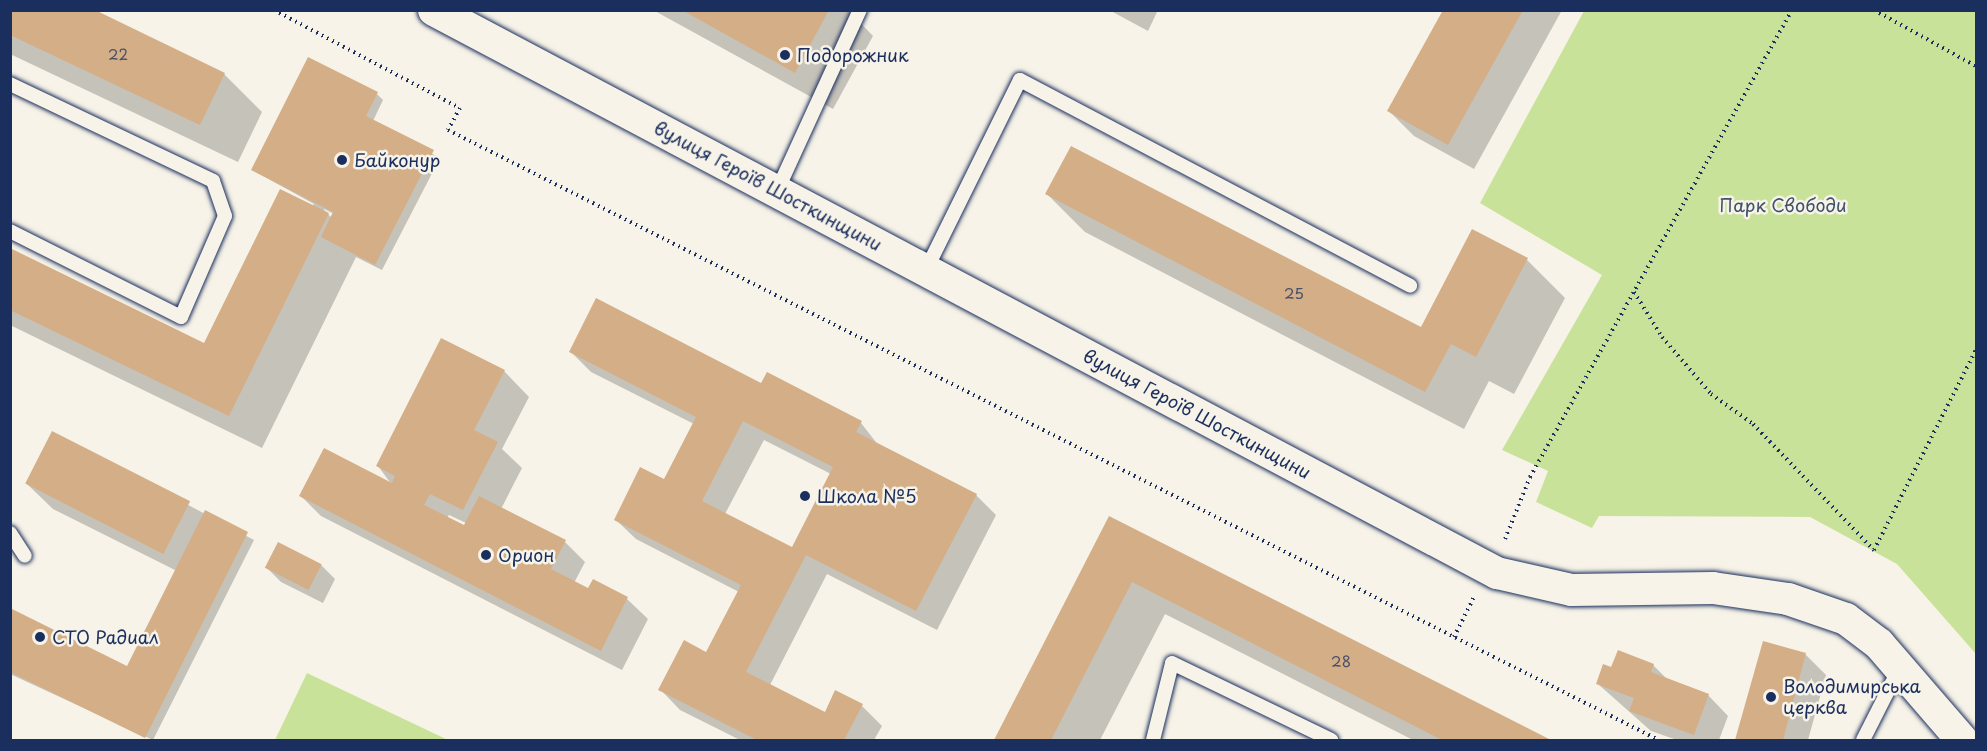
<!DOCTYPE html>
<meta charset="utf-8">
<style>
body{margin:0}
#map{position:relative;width:1987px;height:751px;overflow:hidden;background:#f7f3e8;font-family:"Playpen Sans",sans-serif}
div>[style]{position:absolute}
.green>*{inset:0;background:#c8e399}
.shadow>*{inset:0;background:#0003}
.building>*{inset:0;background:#d4ae86;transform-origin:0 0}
.path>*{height:4px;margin-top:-2px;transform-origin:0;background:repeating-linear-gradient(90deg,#1b2f5e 0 1.5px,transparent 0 6px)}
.roads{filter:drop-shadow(0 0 2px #1b2f5e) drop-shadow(0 0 2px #1b2f5e)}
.service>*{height:14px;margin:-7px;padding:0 7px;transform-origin:7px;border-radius:7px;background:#f7f3e8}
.tertiary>*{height:32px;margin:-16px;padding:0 16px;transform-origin:16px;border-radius:16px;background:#f7f3e8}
.dots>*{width:16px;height:16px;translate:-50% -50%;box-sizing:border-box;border:3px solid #f7f3e8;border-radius:50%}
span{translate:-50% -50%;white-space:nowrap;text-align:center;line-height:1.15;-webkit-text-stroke:5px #f7f3e8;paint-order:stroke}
.number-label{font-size:15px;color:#494f68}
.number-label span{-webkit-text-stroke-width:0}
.poi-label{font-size:18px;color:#1b2f5e}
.left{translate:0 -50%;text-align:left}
.street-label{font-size:18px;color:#1b2f5e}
.park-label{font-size:18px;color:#3e536a}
.frame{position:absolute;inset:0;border:12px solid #1b2f5e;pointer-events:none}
</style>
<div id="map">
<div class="green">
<div style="clip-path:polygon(1584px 11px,1976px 11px,1976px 654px,1897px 564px,1810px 517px,1599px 516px,1592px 528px,1536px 502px,1548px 471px,1502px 450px,1602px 275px,1480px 203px)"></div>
<div style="clip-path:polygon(307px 673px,448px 740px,275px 740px)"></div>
</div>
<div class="shadow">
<div style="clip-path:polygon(10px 10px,224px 74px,262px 112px,238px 162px,10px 54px)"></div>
<div style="clip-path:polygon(653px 10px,848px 10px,873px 36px,833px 109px)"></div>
<div style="clip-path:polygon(1109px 10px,1158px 10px,1148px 31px)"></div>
<div style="clip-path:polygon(1444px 10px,1562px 10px,1474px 169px,1414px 136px,1389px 111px)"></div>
<div style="clip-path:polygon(evenodd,377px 94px,383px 100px,373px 121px,440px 158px,382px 270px,356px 257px,262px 448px,10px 325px,10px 250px,205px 345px,314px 204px,252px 170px,377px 94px,324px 209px,334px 214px,332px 218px,324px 210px,324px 209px)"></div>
<div style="clip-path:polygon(1047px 194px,1422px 330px,1527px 260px,1565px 298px,1514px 394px,1489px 381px,1464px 429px,1085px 232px)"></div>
<div style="clip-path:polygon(evenodd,570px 351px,762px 385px,861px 423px,879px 446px,976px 495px,996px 515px,937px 630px,827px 574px,770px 685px,825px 714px,862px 706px,882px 726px,874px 740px,740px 740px,680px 710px,660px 689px,707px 654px,739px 592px,636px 539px,615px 519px,664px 481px,694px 424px,591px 372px,570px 351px,764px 440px,831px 474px,792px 549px,725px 514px,764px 440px)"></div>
<div style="clip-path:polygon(evenodd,504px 371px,529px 397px,502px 449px,522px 468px,501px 509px,565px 542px,585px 562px,574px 583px,589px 590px,594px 582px,627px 599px,648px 619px,622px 670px,321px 516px,301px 496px,392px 485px,378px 466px,504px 371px,449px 515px,466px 523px,464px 527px,447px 518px,449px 515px)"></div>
<div style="clip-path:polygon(53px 433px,254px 540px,153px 740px,10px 674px,10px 610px,128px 668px,177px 571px,53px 509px,27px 484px)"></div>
<div style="clip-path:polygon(1110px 518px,1547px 740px,1413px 740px,1165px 614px,1100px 740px,996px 740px)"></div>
<div style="clip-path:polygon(321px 565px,335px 579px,323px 603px,281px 582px,267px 568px)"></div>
<div style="clip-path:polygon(1764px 643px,1806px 655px,1826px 675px,1808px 740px,1737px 740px)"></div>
<div style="clip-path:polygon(1653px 665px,1669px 681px,1708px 695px,1728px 716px,1719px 740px,1677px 740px,1651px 731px,1598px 684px,1612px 668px)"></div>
</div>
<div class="building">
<div style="clip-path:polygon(10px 10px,95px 10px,225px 73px,200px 125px,10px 35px)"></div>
<div style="clip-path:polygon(682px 10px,829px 10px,795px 73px)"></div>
<div style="clip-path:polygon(1443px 10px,1523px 10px,1448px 145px,1387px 111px)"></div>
<div style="clip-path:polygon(308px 57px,378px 92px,366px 116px,434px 150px,375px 265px,321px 237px,333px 212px,251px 170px)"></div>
<div style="clip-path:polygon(1071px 146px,1421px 327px,1472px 229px,1528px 258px,1476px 357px,1451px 344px,1425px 392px,1045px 194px)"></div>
<div style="clip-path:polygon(280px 189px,329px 213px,229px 416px,10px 310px,10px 248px,204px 343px)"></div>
<div style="clip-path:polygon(evenodd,596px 298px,761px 383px,767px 372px,862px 421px,856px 432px,977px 494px,916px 611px,806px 555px,746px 672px,825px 712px,835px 690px,863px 704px,844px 740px,757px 740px,658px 690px,684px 640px,706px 652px,741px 585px,614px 520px,640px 467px,664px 479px,696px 417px,569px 352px,596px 298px,743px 421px,833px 467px,792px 547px,702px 501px,743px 421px)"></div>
<div style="clip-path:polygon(441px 338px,505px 370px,474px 430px,498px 442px,463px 510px,430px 494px,424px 505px,464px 525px,479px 496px,566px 540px,551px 569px,588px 588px,593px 579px,628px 597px,601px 651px,299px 496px,324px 448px,392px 483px,395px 476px,376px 466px)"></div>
<div style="left:52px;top:431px;width:155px;height:59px;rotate:27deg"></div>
<div style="clip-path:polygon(205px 510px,248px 532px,145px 738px,10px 672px,10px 608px,127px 666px)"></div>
<div style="clip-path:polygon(1109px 516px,1551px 740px,1442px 740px,1132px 582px,1051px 740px,994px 740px)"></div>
<div style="left:278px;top:542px;width:49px;height:29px;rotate:27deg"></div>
<div style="clip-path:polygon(1763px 641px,1806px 653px,1783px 740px,1735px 740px)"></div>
<div style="clip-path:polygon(1618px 650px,1654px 664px,1651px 672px,1709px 694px,1694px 735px,1629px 711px,1634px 698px,1596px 684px,1603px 664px,1611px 667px)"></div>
</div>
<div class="path">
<div style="left:274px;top:10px;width:210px;rotate:27.8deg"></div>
<div style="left:460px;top:108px;width:25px;rotate:119deg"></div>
<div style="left:448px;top:130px;width:1356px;rotate:26.74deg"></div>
<div style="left:1874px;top:10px;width:116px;rotate:28.8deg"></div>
<div style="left:1634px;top:292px;width:53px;rotate:58.1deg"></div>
<div style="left:1662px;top:337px;width:75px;rotate:49.3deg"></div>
<div style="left:1711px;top:394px;width:52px;rotate:35.5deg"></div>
<div style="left:1753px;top:424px;width:175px;rotate:46.2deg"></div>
<div style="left:1874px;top:550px;width:225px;rotate:-63deg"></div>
<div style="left:1505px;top:539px;width:67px;rotate:-68deg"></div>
<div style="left:1530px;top:477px;width:535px;rotate:-60.71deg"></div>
<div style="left:1454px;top:637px;width:47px;rotate:-63.4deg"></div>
</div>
<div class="roads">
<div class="service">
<div style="left:10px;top:84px;width:225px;rotate:25.5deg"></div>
<div style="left:213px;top:181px;width:37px;rotate:71deg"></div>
<div style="left:225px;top:216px;width:110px;rotate:113.5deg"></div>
<div style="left:181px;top:317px;width:191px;rotate:-153.3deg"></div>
<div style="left:777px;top:191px;width:199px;rotate:-65.4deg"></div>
<div style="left:926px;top:270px;width:212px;rotate:-63.7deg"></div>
<div style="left:1020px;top:80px;width:441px;rotate:27.8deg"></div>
<div style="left:10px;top:533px;width:27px;rotate:57deg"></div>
<div style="left:1153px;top:740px;width:79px;rotate:-76.1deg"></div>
<div style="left:1172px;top:663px;width:177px;rotate:25.8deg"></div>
<div style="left:1863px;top:740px;width:82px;rotate:-63.1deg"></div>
</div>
<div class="tertiary">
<div style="left:434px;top:10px;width:1203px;rotate:27.91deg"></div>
<div style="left:1497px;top:573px;width:77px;rotate:12.8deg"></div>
<div style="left:1572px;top:590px;width:141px;rotate:-0.8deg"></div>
<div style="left:1713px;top:588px;width:76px;rotate:8.3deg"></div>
<div style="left:1788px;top:599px;width:61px;rotate:19deg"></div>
<div style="left:1846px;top:619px;width:41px;rotate:37.1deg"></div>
<div style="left:1879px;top:644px;width:127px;rotate:49.2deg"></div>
</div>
</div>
<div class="dots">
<div style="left:785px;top:55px;background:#1b2f5e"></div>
<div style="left:342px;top:160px;background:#1b2f5e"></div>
<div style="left:805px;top:496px;background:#1b2f5e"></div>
<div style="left:486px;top:555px;background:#1b2f5e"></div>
<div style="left:40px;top:637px;background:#1b2f5e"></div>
<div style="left:1771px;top:697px;background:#1b2f5e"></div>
</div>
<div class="number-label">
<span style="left:118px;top:54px">22</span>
<span style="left:1294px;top:293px">25</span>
<span style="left:1341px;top:661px">28</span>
</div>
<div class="poi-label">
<span class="left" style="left:797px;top:55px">Подорожник</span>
<span class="left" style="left:354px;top:160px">Байконур</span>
<span class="left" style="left:817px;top:496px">Школа №5</span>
<span class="left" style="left:498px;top:555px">Орион</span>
<span class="left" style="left:52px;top:637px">СТО Радиал</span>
<span class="left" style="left:1783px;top:697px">Володимирська<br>церква</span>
</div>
<div class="street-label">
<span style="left:768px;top:186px;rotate:28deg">вулиця Героїв Шосткинщини</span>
<span style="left:1197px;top:414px;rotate:28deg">вулиця Героїв Шосткинщини</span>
</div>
<div class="park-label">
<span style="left:1783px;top:205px">Парк Свободи</span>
</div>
<div class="frame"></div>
</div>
